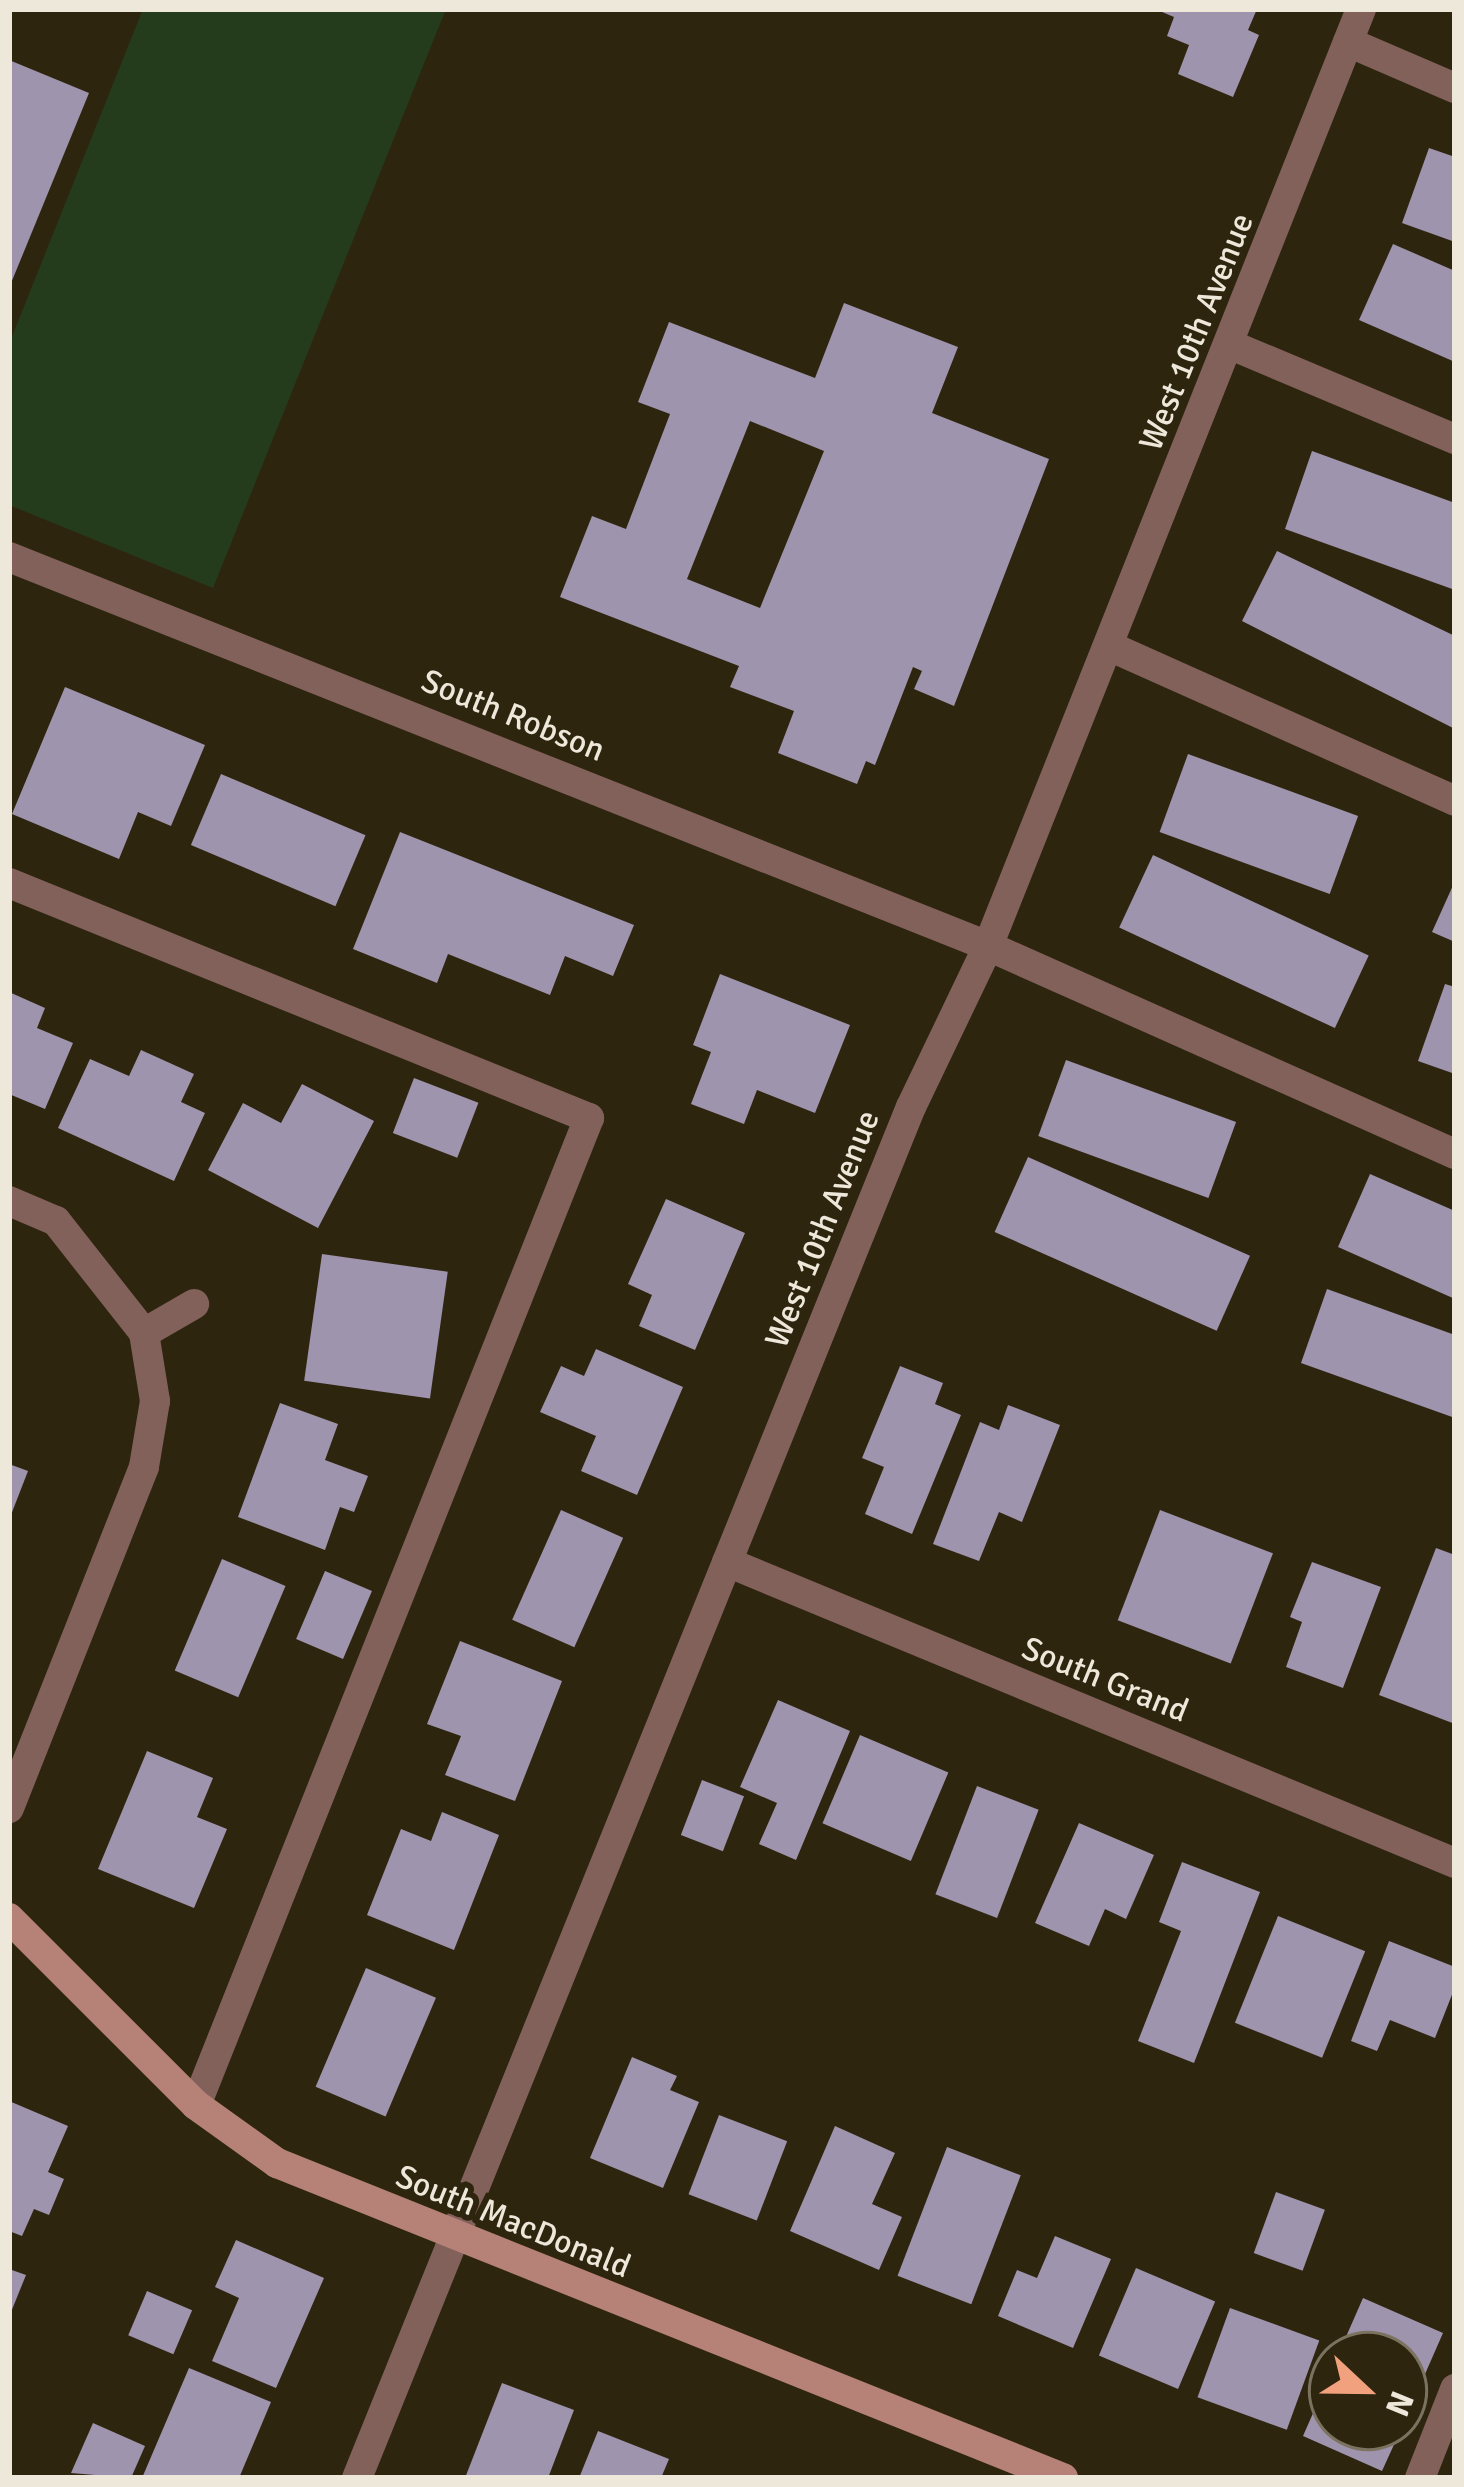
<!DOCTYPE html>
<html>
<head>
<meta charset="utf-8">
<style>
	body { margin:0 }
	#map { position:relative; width:1464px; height:2487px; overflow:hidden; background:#2e250f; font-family:Signika,sans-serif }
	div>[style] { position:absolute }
	.green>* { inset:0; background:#253c1c }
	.building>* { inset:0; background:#9f94ad; transform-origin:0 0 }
	.lane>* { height:30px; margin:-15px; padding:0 15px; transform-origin:15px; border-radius:15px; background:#82615b }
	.street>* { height:30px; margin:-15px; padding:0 15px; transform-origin:15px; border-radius:15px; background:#82615b }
	.secondary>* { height:30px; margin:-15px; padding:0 15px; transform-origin:15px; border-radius:15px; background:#b68278 }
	span { translate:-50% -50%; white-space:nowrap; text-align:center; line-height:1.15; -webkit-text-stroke:12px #2e250f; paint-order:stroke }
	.street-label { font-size:33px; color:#eee8da }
	.frame { position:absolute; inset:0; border:12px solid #eee8da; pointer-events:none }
	.north { position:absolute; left:1308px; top:2331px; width:120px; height:120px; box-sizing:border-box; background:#2e250f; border:3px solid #7b7360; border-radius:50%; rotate:112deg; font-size:33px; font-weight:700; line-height:48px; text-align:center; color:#eee8da }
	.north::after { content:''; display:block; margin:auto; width:42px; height:54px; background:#f2a17e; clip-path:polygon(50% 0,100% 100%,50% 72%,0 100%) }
</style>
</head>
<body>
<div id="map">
	<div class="green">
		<i style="clip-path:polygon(143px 9px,446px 9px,213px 588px,9px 505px,9px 344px)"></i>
	</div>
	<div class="building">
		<i style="clip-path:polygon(1155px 9px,1257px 9px,1248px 30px,1259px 35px,1233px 97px,1178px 74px,1189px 45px,1167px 36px,1174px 17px)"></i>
		<i style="clip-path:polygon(9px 60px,89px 93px,9px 288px)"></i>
		<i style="clip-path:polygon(1429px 148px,1455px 157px,1455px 242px,1402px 223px)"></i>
		<i style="clip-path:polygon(1393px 244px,1455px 271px,1455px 362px,1359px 320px)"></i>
		<i style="clip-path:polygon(evenodd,844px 303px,958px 347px,932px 413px,1049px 459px,954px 706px,914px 689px,922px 671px,913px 667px,875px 765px,866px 761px,857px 784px,778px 753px,794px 711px,730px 687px,739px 666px,560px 597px,592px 516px,626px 529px,670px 414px,638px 402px,669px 322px,815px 378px,844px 303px,750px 421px,824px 451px,760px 608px,687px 579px,750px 421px)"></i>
		<i style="clip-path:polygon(1312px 451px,1455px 503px,1455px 590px,1285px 529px)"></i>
		<i style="clip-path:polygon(1277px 551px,1455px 636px,1455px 729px,1242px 621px)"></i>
		<i style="clip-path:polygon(65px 687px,205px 745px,171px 826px,138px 812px,119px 859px,12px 814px)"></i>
		<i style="left:1188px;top:754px;width:181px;height:83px;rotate:20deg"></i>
		<i style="left:221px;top:774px;width:157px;height:77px;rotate:23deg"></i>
		<i style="clip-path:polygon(400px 832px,634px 925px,613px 976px,565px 956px,550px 995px,448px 954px,437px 983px,353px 949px)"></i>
		<i style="left:1153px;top:855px;width:238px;height:80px;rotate:25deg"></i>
		<i style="clip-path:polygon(1455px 881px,1455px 942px,1432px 932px)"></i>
		<i style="clip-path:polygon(720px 974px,850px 1025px,815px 1113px,757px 1090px,744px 1124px,691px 1104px,711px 1052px,693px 1045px)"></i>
		<i style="clip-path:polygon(1445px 984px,1455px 987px,1455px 1074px,1418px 1061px)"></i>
		<i style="clip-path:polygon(9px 992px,45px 1008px,37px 1028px,73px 1043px,45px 1109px,9px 1094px)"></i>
		<i style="clip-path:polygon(141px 1050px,194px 1074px,181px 1102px,205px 1113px,174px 1181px,58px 1128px,90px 1059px,129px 1076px)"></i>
		<i style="left:1066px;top:1060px;width:181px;height:81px;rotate:20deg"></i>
		<i style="left:414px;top:1078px;width:69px;height:59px;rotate:21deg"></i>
		<i style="clip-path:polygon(302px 1084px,374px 1121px,318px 1228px,208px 1170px,243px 1103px,281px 1123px)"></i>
		<i style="left:1028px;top:1157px;width:243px;height:82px;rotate:24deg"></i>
		<i style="clip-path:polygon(1370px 1174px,1455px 1211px,1455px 1299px,1338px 1247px)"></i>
		<i style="clip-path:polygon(666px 1199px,745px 1233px,695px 1350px,639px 1326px,652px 1295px,628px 1284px)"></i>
		<i style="left:322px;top:1254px;width:127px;height:128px;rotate:8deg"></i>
		<i style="clip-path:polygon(1327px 1289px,1455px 1335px,1455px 1418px,1301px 1363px)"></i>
		<i style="clip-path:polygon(596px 1349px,683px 1387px,637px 1495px,581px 1471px,596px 1436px,540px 1412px,561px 1366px,584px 1376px)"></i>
		<i style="clip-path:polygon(900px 1366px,943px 1383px,935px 1404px,961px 1415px,912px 1534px,865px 1514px,884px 1467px,862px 1458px)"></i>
		<i style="clip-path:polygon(280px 1403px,338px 1424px,325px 1460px,368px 1476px,354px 1512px,340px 1507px,325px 1550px,238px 1517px)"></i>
		<i style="clip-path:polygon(1008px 1405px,1060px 1425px,1022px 1522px,999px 1512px,979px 1561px,933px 1544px,980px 1422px,999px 1430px)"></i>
		<i style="clip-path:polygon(9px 1464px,28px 1471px,9px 1520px)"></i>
		<i style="left:561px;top:1510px;width:68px;height:120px;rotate:24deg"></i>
		<i style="left:1160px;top:1510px;width:121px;height:118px;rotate:21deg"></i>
		<i style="clip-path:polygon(1436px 1548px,1455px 1555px,1455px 1724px,1379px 1695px)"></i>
		<i style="left:222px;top:1559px;width:69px;height:121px;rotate:23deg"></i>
		<i style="clip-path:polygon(1312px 1562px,1381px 1587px,1343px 1688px,1286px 1667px,1302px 1622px,1290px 1617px)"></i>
		<i style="left:325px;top:1571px;width:51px;height:74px;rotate:23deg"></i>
		<i style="clip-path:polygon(460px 1641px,562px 1681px,515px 1801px,445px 1775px,461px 1736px,427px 1724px)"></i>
		<i style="clip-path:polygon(778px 1700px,850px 1731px,796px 1860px,759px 1844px,777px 1803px,740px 1787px)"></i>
		<i style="left:860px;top:1735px;width:96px;height:96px;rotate:23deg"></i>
		<i style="clip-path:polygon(147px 1751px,213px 1778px,197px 1817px,227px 1829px,194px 1908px,98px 1869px)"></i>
		<i style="left:702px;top:1780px;width:45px;height:59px;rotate:21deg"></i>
		<i style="left:977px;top:1786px;width:66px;height:116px;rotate:21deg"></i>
		<i style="clip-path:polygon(442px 1812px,499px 1835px,454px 1950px,367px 1915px,401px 1829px,431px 1841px)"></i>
		<i style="clip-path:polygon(1079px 1823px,1154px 1855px,1126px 1919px,1105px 1909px,1089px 1946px,1035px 1923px)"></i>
		<i style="clip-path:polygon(1182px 1862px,1260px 1892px,1194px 2063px,1138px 2041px,1181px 1931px,1159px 1922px)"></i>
		<i style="left:1278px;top:1916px;width:94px;height:115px;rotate:22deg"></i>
		<i style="clip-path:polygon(1389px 1941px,1455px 1967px,1455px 1987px,1435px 2038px,1390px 2020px,1377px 2051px,1351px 2041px)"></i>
		<i style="left:366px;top:1968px;width:76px;height:129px;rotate:23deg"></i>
		<i style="clip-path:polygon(632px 2057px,677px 2076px,670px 2090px,699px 2102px,663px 2188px,590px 2158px)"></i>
		<i style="clip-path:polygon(9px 2101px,68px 2126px,48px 2172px,64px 2179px,49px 2215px,34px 2209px,22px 2236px,9px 2231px)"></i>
		<i style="left:719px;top:2115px;width:73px;height:85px;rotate:21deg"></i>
		<i style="clip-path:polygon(835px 2126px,895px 2153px,872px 2204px,902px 2217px,879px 2270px,790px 2231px)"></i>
		<i style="left:947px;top:2147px;width:79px;height:138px;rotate:21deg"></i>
		<i style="left:1276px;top:2192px;width:52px;height:65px;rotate:20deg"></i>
		<i style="clip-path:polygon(1055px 2236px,1111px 2259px,1073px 2348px,998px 2316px,1017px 2270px,1037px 2278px)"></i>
		<i style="clip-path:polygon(236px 2240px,324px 2278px,276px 2388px,212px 2361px,239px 2298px,215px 2287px)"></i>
		<i style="left:1136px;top:2268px;width:86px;height:95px;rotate:23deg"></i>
		<i style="clip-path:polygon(9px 2269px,26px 2275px,9px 2317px)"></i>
		<i style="left:147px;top:2291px;width:49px;height:48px;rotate:23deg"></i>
		<i style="clip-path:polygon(1363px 2298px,1443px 2333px,1404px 2422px,1404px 2355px,1338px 2355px)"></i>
		<i style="left:1230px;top:2308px;width:95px;height:95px;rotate:20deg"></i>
		<i style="clip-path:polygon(189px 2368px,271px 2402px,239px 2478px,142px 2478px)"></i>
		<i style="clip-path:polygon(1332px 2370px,1332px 2427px,1402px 2427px,1382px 2471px,1303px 2436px)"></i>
		<i style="clip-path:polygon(502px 2383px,574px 2410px,548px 2478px,465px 2478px)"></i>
		<i style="clip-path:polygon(93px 2423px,145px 2446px,131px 2478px,71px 2473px)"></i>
		<i style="clip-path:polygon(598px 2431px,669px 2459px,661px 2478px,579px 2478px)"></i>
	</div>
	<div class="lane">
		<i style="left:1348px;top:42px;width:116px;rotate:23.3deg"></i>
		<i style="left:1231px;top:345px;width:243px;rotate:22.8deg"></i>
		<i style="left:1109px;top:646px;width:379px;rotate:24.1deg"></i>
		<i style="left:9px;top:883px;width:626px;rotate:22.06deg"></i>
		<i style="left:589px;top:1118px;width:1062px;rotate:111.71deg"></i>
		<i style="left:988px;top:946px;width:511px;rotate:24.01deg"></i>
		<i style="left:1420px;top:2478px;width:96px;rotate:-68.5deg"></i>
	</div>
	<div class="street">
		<i style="left:9px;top:557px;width:1053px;rotate:21.67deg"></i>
		<i style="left:9px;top:1201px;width:51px;rotate:23.1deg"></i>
		<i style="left:56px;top:1221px;width:142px;rotate:51.8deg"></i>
		<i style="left:144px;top:1333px;width:69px;rotate:80.8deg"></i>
		<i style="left:155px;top:1401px;width:67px;rotate:99.5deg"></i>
		<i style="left:144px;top:1467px;width:367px;rotate:111.6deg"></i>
		<i style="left:144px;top:1333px;width:58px;rotate:-30.1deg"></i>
		<i style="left:727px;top:1562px;width:788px;rotate:22.46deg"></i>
		<i style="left:357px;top:2478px;width:1479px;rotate:-68deg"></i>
		<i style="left:911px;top:1107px;width:178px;rotate:-64.4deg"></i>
		<i style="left:988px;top:946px;width:1009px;rotate:-68.29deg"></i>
	</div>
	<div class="secondary">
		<i style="left:9px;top:1918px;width:264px;rotate:45deg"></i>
		<i style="left:196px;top:2105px;width:100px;rotate:35.6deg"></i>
		<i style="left:277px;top:2163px;width:847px;rotate:21.84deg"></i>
	</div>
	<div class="street-label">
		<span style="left:1197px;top:332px;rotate:-68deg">West 10th Avenue</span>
		<span style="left:513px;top:716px;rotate:22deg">South Robson</span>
		<span style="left:823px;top:1229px;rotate:-68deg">West 10th Avenue</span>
		<span style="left:1105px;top:1680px;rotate:22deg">South Grand</span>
		<span style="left:513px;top:2222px;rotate:22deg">South MacDonald</span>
	</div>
	<div class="frame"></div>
	<div class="north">N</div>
</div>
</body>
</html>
